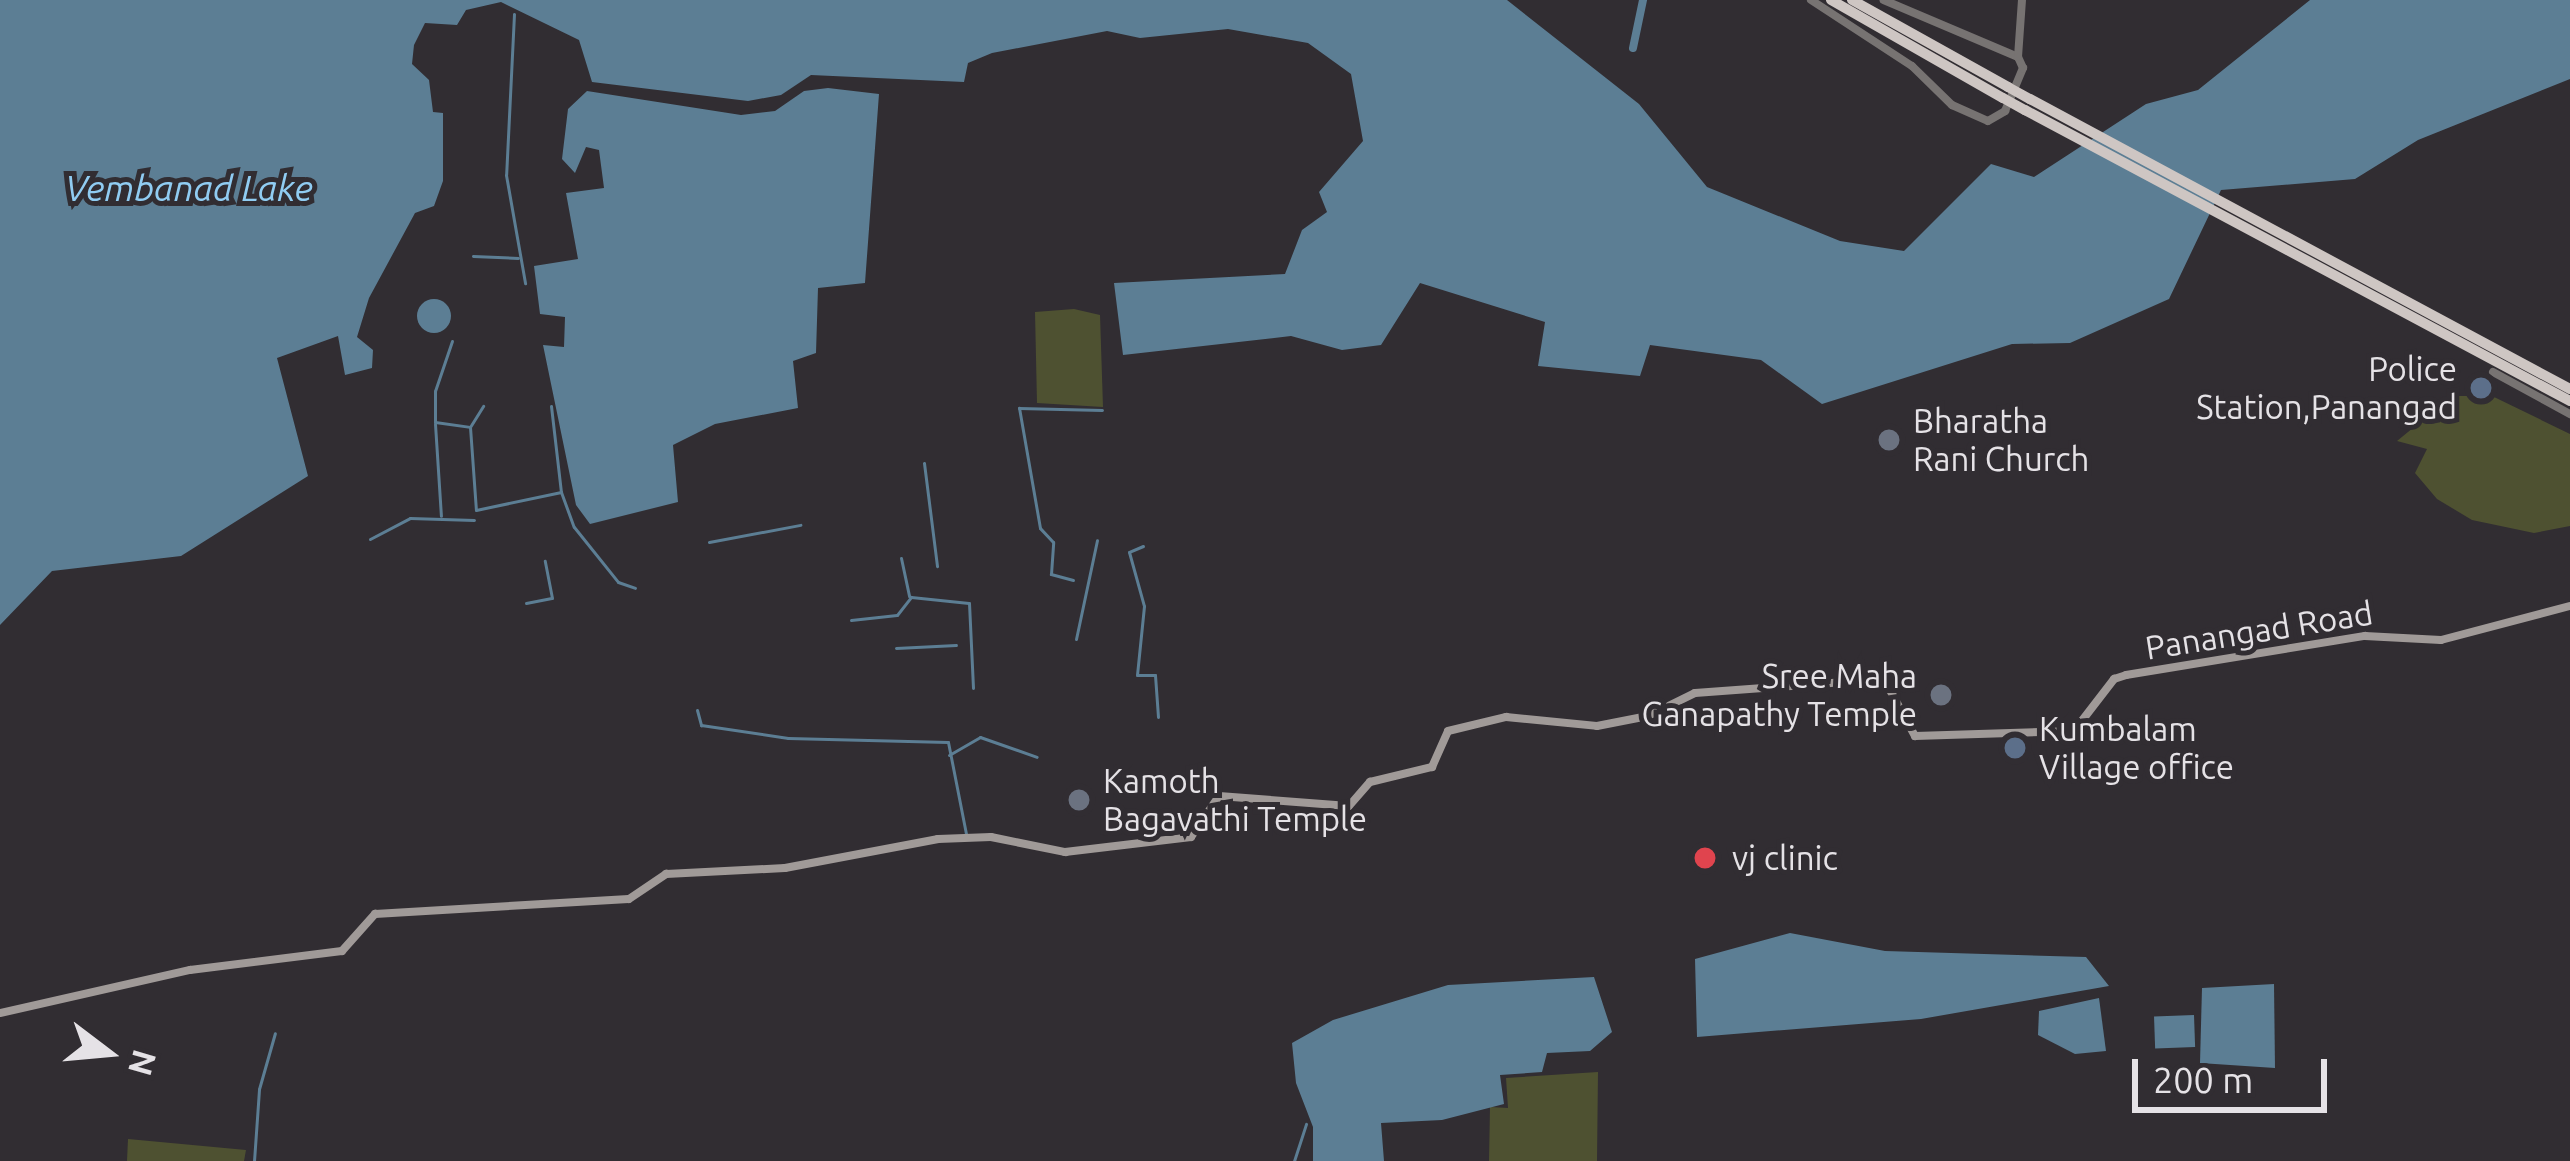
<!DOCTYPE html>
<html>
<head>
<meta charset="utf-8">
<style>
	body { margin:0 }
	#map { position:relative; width:2570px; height:1161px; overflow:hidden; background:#312d32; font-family:Ubuntu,sans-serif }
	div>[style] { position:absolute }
	.green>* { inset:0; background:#4e5131 }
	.water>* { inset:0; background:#5c7e94; transform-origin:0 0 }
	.round { border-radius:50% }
	.stream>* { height:3px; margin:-1.5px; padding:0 1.5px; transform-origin:1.5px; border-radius:1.5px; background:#5c7e94 }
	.canal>* { height:8px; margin:-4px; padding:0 4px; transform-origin:4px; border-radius:4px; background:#5c7e94 }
	.tertiary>* { height:8px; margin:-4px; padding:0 4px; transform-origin:4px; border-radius:4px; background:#777372 }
	.secondary>* { height:8px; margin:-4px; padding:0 4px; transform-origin:4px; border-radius:4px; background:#a09a98 }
	.trunk>* { height:10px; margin:-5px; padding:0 5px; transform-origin:5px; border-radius:5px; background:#cec6c3 }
	.trunk-bridge>* { height:10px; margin:-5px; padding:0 5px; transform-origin:5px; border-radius:5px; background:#cec6c3 }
	.dots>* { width:33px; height:33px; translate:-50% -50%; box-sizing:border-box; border:6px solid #312d32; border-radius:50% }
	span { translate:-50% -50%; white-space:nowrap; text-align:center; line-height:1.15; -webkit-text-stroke:10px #312d32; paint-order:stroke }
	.poi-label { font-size:33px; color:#e5e2e6 }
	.right { translate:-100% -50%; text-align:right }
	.left { translate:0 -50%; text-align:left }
	.street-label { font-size:33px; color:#e5e2e6 }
	.water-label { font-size:36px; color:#90ccf2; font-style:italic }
	.north { position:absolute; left:48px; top:993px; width:120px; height:120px; -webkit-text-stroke:9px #312d32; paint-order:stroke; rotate:106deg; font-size:33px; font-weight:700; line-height:48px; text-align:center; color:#e5e2e6 }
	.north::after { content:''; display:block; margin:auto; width:42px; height:54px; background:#e5e2e6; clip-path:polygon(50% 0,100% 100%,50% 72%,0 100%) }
	.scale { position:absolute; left:2132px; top:1059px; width:195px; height:54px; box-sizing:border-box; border:6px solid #e5e2e6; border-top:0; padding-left:15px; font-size:36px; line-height:42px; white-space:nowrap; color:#e5e2e6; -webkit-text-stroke:9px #312d32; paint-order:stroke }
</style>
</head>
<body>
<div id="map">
	<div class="green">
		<i style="clip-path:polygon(1074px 309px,1100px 315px,1103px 407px,1037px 403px,1035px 312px)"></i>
		<i style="clip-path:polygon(2452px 396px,2492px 396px,2570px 434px,2570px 526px,2534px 533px,2472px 520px,2437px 499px,2415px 473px,2427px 449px,2397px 441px)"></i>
		<i style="clip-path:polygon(1598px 1072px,1597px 1161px,1489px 1161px,1490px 1107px,1508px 1108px,1506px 1078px)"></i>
		<i style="clip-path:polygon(128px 1139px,246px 1150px,244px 1161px,127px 1161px)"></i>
	</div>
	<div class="water">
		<i style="clip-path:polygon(0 0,1507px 0,1639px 104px,1707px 187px,1840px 241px,1904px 251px,1991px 164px,2034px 177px,2146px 104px,2198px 90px,2310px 0,2570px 0,2570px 79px,2418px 140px,2355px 179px,2221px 190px,2169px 299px,2070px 343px,2012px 344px,1822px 404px,1761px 360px,1650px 345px,1640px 376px,1538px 366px,1545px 322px,1420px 283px,1381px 345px,1342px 350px,1291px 336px,1123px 355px,1114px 283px,1285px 274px,1302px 230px,1327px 212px,1319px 192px,1363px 141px,1351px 74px,1308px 43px,1228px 29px,1140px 38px,1107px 31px,992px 53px,968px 63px,964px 82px,811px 75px,781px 95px,748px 101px,592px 82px,579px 40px,501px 2px,466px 10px,457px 25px,425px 23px,414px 45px,412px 64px,429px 80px,433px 112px,443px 113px,443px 181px,434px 206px,415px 213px,369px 298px,357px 337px,373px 350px,372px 368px,345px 375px,338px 336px,277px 358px,308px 476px,181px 556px,52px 571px,0 625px)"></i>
		<i style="clip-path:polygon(828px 88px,879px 94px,865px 283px,818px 288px,816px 353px,793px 361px,798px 408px,715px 424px,673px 445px,678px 502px,590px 524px,576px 505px,543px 345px,564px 347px,565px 317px,540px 314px,534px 266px,578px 259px,566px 193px,604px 188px,599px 150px,586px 147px,575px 173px,562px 159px,568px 109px,587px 91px,741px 115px,775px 111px,804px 91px)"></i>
		<i class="round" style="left:417px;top:299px;width:34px;height:34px"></i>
		<i style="clip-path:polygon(1790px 933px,1885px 951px,2086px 957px,2109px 986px,1921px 1019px,1697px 1037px,1695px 959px)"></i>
		<i style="clip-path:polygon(1594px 977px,1612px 1032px,1590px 1051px,1547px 1053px,1542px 1072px,1500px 1075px,1504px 1104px,1442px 1120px,1381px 1123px,1384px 1161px,1313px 1161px,1313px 1127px,1296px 1083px,1292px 1043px,1333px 1020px,1448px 985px)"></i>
		<i style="clip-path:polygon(2274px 984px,2275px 1068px,2200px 1063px,2202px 988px)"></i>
		<i style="clip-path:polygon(2099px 998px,2106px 1051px,2075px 1054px,2038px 1035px,2039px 1011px)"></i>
		<i style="left:2194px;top:1015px;width:32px;height:40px;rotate:88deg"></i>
	</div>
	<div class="stream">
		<i style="left:514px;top:14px;width:161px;rotate:92.8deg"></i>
		<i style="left:506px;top:175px;width:110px;rotate:80deg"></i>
		<i style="left:473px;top:256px;width:45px;rotate:2.5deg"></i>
		<i style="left:452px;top:341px;width:53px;rotate:108.8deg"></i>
		<i style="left:435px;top:391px;width:31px;rotate:90deg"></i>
		<i style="left:435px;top:422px;width:35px;rotate:8deg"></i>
		<i style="left:470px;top:427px;width:25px;rotate:-58deg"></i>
		<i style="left:551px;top:406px;width:87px;rotate:83.4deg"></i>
		<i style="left:561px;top:492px;width:37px;rotate:70deg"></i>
		<i style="left:574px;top:527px;width:70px;rotate:51.3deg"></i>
		<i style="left:618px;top:582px;width:18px;rotate:19deg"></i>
		<i style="left:435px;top:424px;width:92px;rotate:86.3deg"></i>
		<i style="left:470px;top:427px;width:83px;rotate:85.9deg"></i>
		<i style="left:476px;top:510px;width:87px;rotate:-12deg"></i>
		<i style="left:924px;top:463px;width:104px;rotate:82.8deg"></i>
		<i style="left:370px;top:539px;width:45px;rotate:-27.7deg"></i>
		<i style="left:410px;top:518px;width:64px;rotate:1.8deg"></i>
		<i style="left:709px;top:542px;width:93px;rotate:-10.6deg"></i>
		<i style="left:1143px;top:546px;width:15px;rotate:157deg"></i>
		<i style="left:1129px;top:552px;width:56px;rotate:74.5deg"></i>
		<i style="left:1144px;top:606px;width:69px;rotate:95.8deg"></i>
		<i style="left:1137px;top:675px;width:18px"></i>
		<i style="left:1155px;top:675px;width:42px;rotate:85.9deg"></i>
		<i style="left:901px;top:558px;width:39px;rotate:78deg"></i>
		<i style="left:1073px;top:580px;width:23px;rotate:-165deg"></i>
		<i style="left:1051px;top:574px;width:32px;rotate:-86deg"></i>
		<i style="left:1053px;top:542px;width:19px;rotate:-133deg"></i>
		<i style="left:1040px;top:528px;width:122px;rotate:-99.9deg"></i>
		<i style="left:1019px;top:408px;width:83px;rotate:1.4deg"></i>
		<i style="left:526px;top:603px;width:26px;rotate:-11deg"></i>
		<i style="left:552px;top:598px;width:38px;rotate:-101deg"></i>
		<i style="left:851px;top:620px;width:46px;rotate:-6.2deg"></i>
		<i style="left:897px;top:615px;width:23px;rotate:-52deg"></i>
		<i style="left:911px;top:597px;width:58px;rotate:5.9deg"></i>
		<i style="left:969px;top:603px;width:85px;rotate:87.3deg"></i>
		<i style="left:1076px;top:639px;width:101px;rotate:-78deg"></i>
		<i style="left:896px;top:648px;width:60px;rotate:-2.9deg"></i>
		<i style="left:697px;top:710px;width:16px;rotate:75deg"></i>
		<i style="left:701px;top:725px;width:88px;rotate:8.5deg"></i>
		<i style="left:788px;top:738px;width:160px;rotate:1.4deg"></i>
		<i style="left:948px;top:742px;width:94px;rotate:78.9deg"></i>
		<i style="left:949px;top:755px;width:36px;rotate:-30deg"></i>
		<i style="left:980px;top:737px;width:60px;rotate:19.3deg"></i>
		<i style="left:254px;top:1161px;width:72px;rotate:-86deg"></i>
		<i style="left:259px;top:1089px;width:58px;rotate:-74.1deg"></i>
		<i style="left:1294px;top:1161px;width:39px;rotate:-72deg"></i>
	</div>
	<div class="canal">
		<i style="left:1633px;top:48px;width:49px;rotate:-78.2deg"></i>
	</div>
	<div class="tertiary">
		<i style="left:1811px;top:0;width:121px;rotate:33.2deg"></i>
		<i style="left:1912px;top:66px;width:56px;rotate:44.3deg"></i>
		<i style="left:1952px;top:105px;width:39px;rotate:24deg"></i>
		<i style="left:1988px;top:121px;width:20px;rotate:-30deg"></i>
		<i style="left:2005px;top:111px;width:47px;rotate:-67.3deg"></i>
		<i style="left:2023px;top:68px;width:12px;rotate:-114deg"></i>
		<i style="left:2018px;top:57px;width:146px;rotate:-157deg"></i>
		<i style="left:2018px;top:57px;width:57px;rotate:-86deg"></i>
		<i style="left:2493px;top:372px;width:88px;rotate:28.6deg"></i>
	</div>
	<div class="secondary">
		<i style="left:0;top:1013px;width:195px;rotate:-12.8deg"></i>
		<i style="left:190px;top:970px;width:153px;rotate:-7.1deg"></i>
		<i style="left:342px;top:951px;width:50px;rotate:-48.3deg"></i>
		<i style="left:375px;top:914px;width:254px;rotate:-3.4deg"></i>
		<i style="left:629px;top:899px;width:45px;rotate:-34deg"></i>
		<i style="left:666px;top:874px;width:119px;rotate:-2.9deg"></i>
		<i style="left:785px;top:868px;width:156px;rotate:-10.7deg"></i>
		<i style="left:938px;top:839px;width:53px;rotate:-2.2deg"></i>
		<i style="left:991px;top:837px;width:76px;rotate:11.5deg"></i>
		<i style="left:1065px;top:852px;width:127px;rotate:-6.8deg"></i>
		<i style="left:1191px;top:837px;width:50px;rotate:-55.7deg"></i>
		<i style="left:1219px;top:796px;width:130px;rotate:4.4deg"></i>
		<i style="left:1349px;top:806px;width:32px;rotate:-49deg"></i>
		<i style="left:1370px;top:782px;width:64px;rotate:-13.6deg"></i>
		<i style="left:1432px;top:767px;width:39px;rotate:-66deg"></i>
		<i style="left:1448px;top:731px;width:60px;rotate:-13.6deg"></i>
		<i style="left:1506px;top:717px;width:91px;rotate:5.6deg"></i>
		<i style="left:1597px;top:726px;width:52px;rotate:-11.1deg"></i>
		<i style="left:1648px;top:716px;width:52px;rotate:-26.1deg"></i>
		<i style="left:1695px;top:693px;width:190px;rotate:-4.2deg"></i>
		<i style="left:1884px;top:679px;width:65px;rotate:61.5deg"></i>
		<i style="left:1915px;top:736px;width:159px;rotate:-1.8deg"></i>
		<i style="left:2074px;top:731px;width:66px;rotate:-52.4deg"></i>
		<i style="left:2114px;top:679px;width:13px;rotate:-18deg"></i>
		<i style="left:2126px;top:675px;width:242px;rotate:-9.3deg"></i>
		<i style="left:2365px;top:636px;width:76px;rotate:3deg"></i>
		<i style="left:2441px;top:640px;width:133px;rotate:-14.8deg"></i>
	</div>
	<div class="trunk">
		<i style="left:1831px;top:0;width:198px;rotate:29.7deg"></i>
		<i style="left:1852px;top:0;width:179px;rotate:29.1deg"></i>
		<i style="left:2030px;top:99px;width:613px;rotate:28.24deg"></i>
		<i style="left:2025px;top:110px;width:618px;rotate:28.1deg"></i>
	</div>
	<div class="trunk-bridge">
		<i style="left:2008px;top:87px;width:25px;rotate:29deg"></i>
		<i style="left:2003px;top:98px;width:25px;rotate:29deg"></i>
	</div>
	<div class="dots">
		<i style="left:2481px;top:388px;background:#5c6f8a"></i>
		<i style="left:1889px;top:440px;background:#6b7280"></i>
		<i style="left:1941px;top:695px;background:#6b7280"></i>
		<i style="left:2015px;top:748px;background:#5c6f8a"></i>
		<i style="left:1079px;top:800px;background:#6b7280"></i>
		<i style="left:1705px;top:858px;background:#e0444e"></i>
	</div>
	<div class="poi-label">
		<span class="right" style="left:2457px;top:388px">Police<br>Station,Panangad</span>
		<span class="left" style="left:1913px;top:440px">Bharatha<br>Rani Church</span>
		<span class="right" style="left:1917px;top:695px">Sree Maha<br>Ganapathy Temple</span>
		<span class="left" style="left:2039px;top:748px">Kumbalam<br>Village office</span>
		<span class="left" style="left:1103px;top:800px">Kamoth<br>Bagavathi Temple</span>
		<span class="left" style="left:1732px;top:858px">vj clinic</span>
	</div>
	<div class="street-label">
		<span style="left:2259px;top:630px;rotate:-9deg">Panangad Road</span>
	</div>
	<div class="water-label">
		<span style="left:189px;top:188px">Vembanad Lake</span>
	</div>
	<div class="north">N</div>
	<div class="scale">200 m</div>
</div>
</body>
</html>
